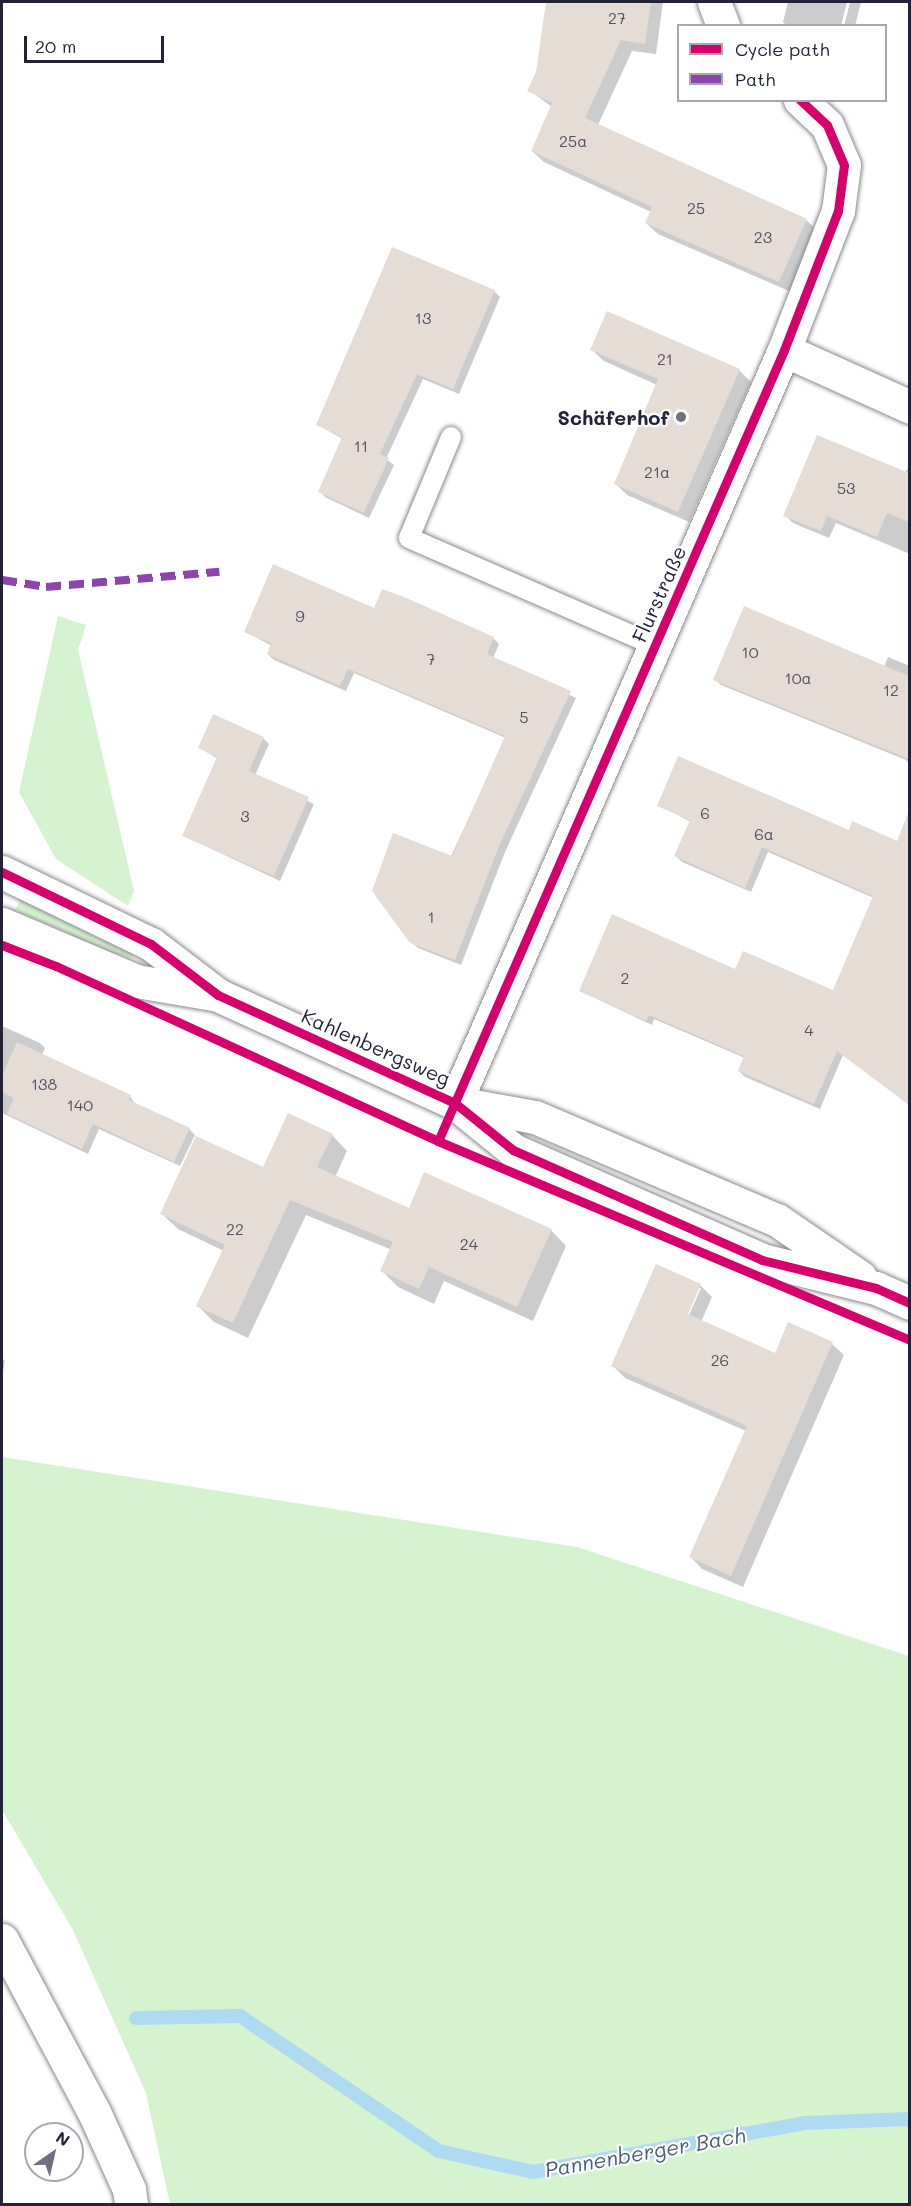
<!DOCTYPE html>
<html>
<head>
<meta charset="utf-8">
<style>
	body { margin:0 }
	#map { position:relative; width:911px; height:2206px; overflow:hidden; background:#fff; font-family:Mali,sans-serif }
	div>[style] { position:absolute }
	.green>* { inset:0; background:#d6f3d0 }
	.shadow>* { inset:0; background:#0003 }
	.stream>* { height:14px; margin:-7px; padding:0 7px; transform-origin:7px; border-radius:7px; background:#aedbf2 }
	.building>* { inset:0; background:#e5dcd5 }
	.roads { filter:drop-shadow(0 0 2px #8a8a8f) drop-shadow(0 0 2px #8a8a8f) }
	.service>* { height:20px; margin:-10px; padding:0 10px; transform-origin:10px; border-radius:10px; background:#fff }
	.minor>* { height:33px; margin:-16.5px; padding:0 16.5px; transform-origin:16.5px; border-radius:16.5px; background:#fff }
	.tertiary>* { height:33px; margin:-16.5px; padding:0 16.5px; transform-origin:16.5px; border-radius:16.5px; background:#fff }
	.quiet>* { height:8px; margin-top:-4px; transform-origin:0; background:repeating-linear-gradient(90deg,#8e44ad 0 15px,transparent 0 23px) }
	.cycleway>* { height:9px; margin:-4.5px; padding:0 4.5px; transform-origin:4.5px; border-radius:4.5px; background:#d6006c }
	.dots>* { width:16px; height:16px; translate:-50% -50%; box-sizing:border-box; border:3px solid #fff; border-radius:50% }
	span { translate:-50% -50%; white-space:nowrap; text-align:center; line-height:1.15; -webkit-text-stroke:4.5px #fff; paint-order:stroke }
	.number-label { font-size:16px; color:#535062 }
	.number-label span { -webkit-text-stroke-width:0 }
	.poi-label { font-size:20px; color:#22223b; font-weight:700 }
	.right { translate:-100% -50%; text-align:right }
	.street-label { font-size:20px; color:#22223b }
	.water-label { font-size:21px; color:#475d79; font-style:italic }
	.frame { position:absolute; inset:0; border:3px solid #22223b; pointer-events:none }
	.legend { position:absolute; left:677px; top:24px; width:210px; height:78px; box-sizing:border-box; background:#fff; border:2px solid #a7a7b1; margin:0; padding:8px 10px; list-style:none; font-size:18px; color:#22223b }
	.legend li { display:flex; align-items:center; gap:12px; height:30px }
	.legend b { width:30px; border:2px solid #a7a7b1 }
	.north { position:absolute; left:24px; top:2122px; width:60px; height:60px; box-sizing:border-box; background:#fff; border:2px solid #a7a7b1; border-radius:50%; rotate:34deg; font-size:16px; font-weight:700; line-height:24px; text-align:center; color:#22223b }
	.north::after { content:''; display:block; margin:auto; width:21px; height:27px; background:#6f6f80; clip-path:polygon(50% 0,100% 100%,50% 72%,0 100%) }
	.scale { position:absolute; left:24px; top:36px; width:140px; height:27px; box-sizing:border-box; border:3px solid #22223b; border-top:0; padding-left:8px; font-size:18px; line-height:21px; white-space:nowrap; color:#22223b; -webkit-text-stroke:4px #fff; paint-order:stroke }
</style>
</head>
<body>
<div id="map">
	<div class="green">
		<i style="clip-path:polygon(58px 616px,86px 625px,78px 650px,134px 891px,128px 906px,56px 859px,19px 792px)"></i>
		<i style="clip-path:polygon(21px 898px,134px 953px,132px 958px,106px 951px,15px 910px)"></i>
		<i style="clip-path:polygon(2px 1457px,577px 1547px,909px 1656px,909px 2204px,170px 2204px,146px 2093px,72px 1928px,2px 1810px)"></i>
	</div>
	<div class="shadow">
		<i style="clip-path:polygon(549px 2px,663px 2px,656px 54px,632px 51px,598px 125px,806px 220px,818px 231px,791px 292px,658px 234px,646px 223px,651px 212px,544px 162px,532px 151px,552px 107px,529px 90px,537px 72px)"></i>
		<i style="clip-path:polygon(788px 2px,847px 2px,841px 26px,786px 26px,783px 22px)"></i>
		<i style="clip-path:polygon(850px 2px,861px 2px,855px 26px,844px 26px)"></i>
		<i style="clip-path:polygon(494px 291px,500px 297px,459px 394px,423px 379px,386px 459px,394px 465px,369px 518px,325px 497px,320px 491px,343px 439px,318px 425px)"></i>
		<i style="clip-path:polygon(592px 350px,739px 370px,751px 382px,689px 522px,627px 495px,615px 483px,657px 385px,604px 361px)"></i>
		<i style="clip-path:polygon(910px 463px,910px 554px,836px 523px,829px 538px,793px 523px,785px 515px,905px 473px)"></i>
		<i style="clip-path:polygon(375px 610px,493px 638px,499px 644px,493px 658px,576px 698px,505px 852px,461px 965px,418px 948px,411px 942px,506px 738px,354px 673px,346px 691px,274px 660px,268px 654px,272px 646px,246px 632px)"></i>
		<i style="clip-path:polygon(888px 657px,910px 666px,910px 766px,906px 760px,721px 685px,715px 679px,884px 667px)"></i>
		<i style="clip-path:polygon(263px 738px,269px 744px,255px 775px,314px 804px,280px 881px,184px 836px,218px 759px,200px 748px)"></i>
		<i style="clip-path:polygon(659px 805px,849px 832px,853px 823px,910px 848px,910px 1094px,905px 1101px,843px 1055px,820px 1109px,745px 1077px,739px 1071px,745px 1058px,654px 1019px,652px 1025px,580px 991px,736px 971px,834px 992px,874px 898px,768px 852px,751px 892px,682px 862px,676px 856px,691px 822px)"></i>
		<i style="clip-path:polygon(2px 1026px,40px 1043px,45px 1048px,42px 1055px,130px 1096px,135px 1104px,189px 1129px,195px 1135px,180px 1166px,99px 1129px,88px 1154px,2px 1113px)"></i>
		<i style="clip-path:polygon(332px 1135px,347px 1151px,335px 1177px,409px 1210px,551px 1230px,566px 1246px,533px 1321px,444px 1281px,434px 1304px,398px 1287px,382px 1271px,392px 1250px,306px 1215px,248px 1338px,214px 1322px,198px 1306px,224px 1251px,178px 1229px,162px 1214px)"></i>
		<i style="clip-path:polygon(evenodd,700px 1285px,712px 1297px,701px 1322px,776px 1355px,789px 1324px,832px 1344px,844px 1355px,743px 1587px,702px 1569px,691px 1557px,746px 1431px,625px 1378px,613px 1366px,700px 1285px,697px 1288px,701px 1288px,686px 1322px,683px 1321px,697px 1288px)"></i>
		<i style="clip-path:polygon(2px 1358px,5px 1361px,2px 1377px)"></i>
	</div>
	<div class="stream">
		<i style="left:136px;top:2018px;width:104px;rotate:-1.1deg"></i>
		<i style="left:240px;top:2016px;width:240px;rotate:34.2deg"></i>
		<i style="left:439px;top:2151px;width:96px;rotate:12.6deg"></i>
		<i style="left:533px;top:2172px;width:276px;rotate:-10.2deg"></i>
		<i style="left:805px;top:2123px;width:105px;rotate:-2.2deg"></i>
	</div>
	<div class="building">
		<i style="clip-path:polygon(546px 2px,651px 2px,645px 44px,621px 40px,585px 118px,807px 219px,779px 282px,645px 223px,652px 207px,531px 151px,552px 103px,527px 91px,536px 72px)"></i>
		<i style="clip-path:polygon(392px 247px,495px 290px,453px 389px,417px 374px,380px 454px,389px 458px,364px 513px,318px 492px,342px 437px,316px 425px)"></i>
		<i style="clip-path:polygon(607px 311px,740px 369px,678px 512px,614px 484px,658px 379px,590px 350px)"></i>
		<i style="clip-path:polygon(817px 435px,909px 473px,909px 522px,887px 513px,877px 537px,827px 516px,821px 531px,783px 516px)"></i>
		<i style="clip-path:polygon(273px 564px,374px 608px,382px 589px,404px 597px,494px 637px,487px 654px,571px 691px,499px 846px,455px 960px,410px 943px,372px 891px,393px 833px,452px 856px,505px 736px,348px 669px,340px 686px,267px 654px,271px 643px,244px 632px)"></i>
		<i style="clip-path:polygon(744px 606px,909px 676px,909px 759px,713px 680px)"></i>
		<i style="clip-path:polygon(213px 714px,264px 737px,249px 771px,309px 797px,274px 876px,182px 836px,217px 757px,198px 748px)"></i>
		<i style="clip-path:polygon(678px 756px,849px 830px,852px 821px,897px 841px,909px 811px,909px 1105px,837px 1051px,814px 1104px,738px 1071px,744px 1056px,649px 1015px,646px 1021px,579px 991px,612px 914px,735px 969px,743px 951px,833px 990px,873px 896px,762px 847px,745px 888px,674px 856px,690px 820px,657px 806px)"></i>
		<i style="clip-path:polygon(17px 1042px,131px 1095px,129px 1100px,190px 1128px,174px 1162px,93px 1124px,82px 1149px,7px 1114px,14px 1098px,2px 1092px,2px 1076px)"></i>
		<i style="clip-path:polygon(288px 1113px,333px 1134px,317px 1167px,409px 1208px,424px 1172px,552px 1229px,517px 1307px,429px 1267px,419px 1289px,380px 1271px,393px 1242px,290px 1200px,233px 1323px,196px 1306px,225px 1245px,160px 1214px,196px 1136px,263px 1167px)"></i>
		<i style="clip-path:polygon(656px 1264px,701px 1284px,688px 1314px,775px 1353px,788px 1322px,833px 1342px,731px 1576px,689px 1557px,747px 1426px,611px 1366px)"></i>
	</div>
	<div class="roads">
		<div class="service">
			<i style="left:451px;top:437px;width:109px;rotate:112.6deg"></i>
			<i style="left:409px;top:538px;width:270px;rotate:23.6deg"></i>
		</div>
		<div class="minor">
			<i style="left:714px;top:2px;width:26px;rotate:69deg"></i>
			<i style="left:784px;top:350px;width:138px;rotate:24.3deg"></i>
			<i style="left:455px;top:1103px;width:822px;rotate:-66.4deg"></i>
			<i style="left:784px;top:350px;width:149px;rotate:-68.8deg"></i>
			<i style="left:838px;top:211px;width:46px;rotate:-82.6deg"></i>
			<i style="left:844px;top:165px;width:43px;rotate:-113deg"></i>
			<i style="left:827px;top:125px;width:37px;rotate:-137deg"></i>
			<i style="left:2px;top:1940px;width:195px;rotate:61.9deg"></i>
			<i style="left:94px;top:2112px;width:85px;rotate:65.6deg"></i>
			<i style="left:129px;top:2189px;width:15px;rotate:82deg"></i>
		</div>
		<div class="tertiary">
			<i style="left:2px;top:872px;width:165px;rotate:25.8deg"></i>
			<i style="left:151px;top:944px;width:84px;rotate:37.3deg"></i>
			<i style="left:218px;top:995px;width:260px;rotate:24.5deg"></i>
			<i style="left:455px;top:1103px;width:75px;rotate:39deg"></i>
			<i style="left:513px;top:1150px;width:272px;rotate:23.8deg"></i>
			<i style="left:762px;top:1260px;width:117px;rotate:13.8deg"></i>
			<i style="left:876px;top:1288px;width:37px;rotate:24deg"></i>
			<i style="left:2px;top:924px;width:146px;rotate:23deg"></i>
			<i style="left:136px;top:981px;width:78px;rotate:9.6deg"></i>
			<i style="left:457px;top:1103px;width:79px;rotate:10.2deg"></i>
			<i style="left:535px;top:1117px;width:263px;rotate:23.1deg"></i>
			<i style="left:777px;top:1220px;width:101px;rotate:34.5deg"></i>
		</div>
	</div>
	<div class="quiet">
		<i style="left:2px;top:580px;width:45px;rotate:9deg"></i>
		<i style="left:46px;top:587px;width:174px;rotate:-5deg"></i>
	</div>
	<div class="cycleway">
		<i style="left:2px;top:872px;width:165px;rotate:25.8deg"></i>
		<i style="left:151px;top:944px;width:84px;rotate:37.3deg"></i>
		<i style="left:218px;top:995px;width:260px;rotate:24.5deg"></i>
		<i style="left:455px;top:1103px;width:75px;rotate:39deg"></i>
		<i style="left:513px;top:1150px;width:272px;rotate:23.8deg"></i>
		<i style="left:762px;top:1260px;width:117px;rotate:13.8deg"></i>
		<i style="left:876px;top:1288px;width:37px;rotate:24deg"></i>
		<i style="left:2px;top:945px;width:58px;rotate:21.3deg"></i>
		<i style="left:56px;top:966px;width:420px;rotate:24.6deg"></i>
		<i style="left:438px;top:1141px;width:512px;rotate:22.86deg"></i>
		<i style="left:438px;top:1141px;width:863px;rotate:-66.37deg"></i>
		<i style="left:784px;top:350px;width:149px;rotate:-68.8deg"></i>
		<i style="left:838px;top:211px;width:46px;rotate:-82.6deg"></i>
		<i style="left:844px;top:165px;width:43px;rotate:-113deg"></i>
		<i style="left:827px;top:125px;width:37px;rotate:-137deg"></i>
	</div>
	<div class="dots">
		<i style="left:681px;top:417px;background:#6f6f80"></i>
	</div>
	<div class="number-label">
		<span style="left:617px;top:18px">27</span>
		<span style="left:573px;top:141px">25a</span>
		<span style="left:696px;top:208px">25</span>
		<span style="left:763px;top:237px">23</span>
		<span style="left:423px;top:318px">13</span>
		<span style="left:665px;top:359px">21</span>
		<span style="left:361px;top:446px">11</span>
		<span style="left:657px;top:472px">21a</span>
		<span style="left:846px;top:488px">53</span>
		<span style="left:300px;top:616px">9</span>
		<span style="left:750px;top:652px">10</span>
		<span style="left:431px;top:659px">7</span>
		<span style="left:798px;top:678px">10a</span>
		<span style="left:891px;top:690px">12</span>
		<span style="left:524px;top:717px">5</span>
		<span style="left:705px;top:813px">6</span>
		<span style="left:245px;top:816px">3</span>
		<span style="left:764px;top:834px">6a</span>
		<span style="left:431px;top:917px">1</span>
		<span style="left:625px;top:978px">2</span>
		<span style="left:809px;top:1030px">4</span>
		<span style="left:44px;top:1084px">138</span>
		<span style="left:80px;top:1105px">140</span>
		<span style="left:235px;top:1229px">22</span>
		<span style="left:469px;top:1244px">24</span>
		<span style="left:720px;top:1360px">26</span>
	</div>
	<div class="poi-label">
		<span class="right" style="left:669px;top:417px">Schäferhof</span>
	</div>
	<div class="street-label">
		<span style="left:659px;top:594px;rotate:-66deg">Flurstraße</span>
		<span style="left:376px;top:1047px;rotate:24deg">Kahlenbergsweg</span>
	</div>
	<div class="water-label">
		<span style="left:645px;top:2152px;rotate:-10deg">Pannenberger Bach</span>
	</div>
	<div class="frame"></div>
	<ul class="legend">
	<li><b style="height:8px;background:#d6006c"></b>Cycle path</li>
	<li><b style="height:8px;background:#8e44ad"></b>Path</li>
	</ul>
	<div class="north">N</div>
	<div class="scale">20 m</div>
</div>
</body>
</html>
